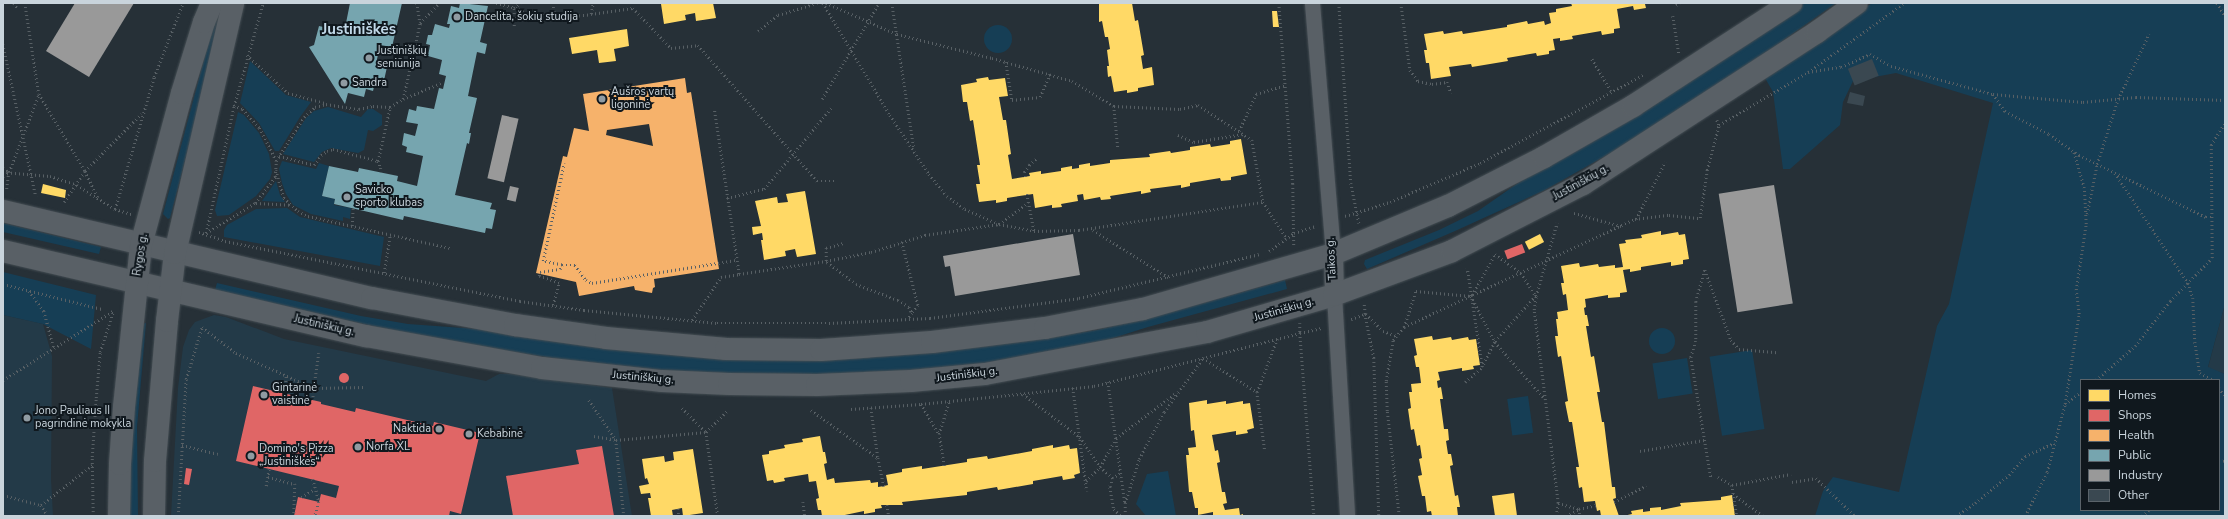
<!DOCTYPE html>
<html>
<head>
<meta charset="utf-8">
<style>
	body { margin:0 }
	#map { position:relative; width:2228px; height:519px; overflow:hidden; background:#263037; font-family:"Nunito Sans",sans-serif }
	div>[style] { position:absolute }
	.built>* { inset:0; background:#233a48 }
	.green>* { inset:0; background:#163e55; transform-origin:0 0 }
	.round { border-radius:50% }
	.homes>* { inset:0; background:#ffd966; transform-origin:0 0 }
	.shops>* { inset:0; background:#e06666; transform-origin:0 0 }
	.health>* { inset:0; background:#f6b26b }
	.public>* { inset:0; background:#76a5af }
	.industry>* { inset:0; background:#999; transform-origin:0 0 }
	.building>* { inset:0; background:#3a4851; transform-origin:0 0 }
	.path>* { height:2.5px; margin-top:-1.25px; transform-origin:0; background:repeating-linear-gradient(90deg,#586065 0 1px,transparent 0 4px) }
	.roads { filter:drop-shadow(0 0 1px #444d53) drop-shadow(0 0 1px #444d53) }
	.minor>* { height:15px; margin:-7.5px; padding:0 7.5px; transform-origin:7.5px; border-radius:7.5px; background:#596066 }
	.tertiary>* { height:19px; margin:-9.5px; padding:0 9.5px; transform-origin:9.5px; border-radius:9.5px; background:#596066 }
	.secondary>* { height:22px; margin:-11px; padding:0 11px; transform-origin:11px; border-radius:11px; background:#596066 }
	.dots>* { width:11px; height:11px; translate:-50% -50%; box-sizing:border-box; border:2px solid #10181e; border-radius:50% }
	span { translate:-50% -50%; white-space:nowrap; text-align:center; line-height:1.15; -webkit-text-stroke:4px #10181e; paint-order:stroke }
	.poi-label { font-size:11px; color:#c9d4dc }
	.left { translate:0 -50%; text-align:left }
	.right { translate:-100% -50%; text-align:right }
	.street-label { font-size:11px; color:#c9d4dc }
	.district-label { font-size:15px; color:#c2d9e9; font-weight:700 }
	.frame { position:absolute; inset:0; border:4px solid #c9d4dc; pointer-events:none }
	.legend { position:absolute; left:2080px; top:379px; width:140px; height:132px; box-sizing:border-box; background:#10181e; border:1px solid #5a636a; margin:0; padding:5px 7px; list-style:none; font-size:12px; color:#c9d4dc }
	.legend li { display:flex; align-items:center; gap:8px; height:20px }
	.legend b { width:20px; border:1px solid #5a636a }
</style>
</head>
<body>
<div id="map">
	<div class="built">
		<i style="clip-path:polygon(2225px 304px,2225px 374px,2208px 368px)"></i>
		<i style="clip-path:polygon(3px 315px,43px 324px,52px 356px,51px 479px,53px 516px,3px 516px)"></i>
		<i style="clip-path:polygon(214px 315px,226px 317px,284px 339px,486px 381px,499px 374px,510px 374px,612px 388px,632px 516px,171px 516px,178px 388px,183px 347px,189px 330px,195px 322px)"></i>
	</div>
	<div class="green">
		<i style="clip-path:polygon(219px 3px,226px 3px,170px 218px,168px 219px,163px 214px)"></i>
		<i style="clip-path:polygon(1802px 3px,1836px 3px,1710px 92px,1614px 151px,1545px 190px,1455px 231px,1367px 269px,1364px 264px,1365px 260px,1439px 230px,1478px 211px,1521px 181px,1645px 110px)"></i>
		<i style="clip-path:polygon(evenodd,1872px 3px,2225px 3px,2225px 304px,2208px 367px,2225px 374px,2225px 516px,1815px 516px,1823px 491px,1833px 477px,1899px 492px,1937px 326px,1949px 304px,1993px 103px,1896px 73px,1853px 81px,1843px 102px,1840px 125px,1790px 169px,1783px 169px,1773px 92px,1765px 78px,1872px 3px,2081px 380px,2219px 380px,2219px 510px,2081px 510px,2081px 380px)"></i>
		<i class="round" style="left:984px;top:25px;width:28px;height:28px"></i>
		<i style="clip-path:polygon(250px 61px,286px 95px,311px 102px,300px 117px,279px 151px,275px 151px,259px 123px,240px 103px)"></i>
		<i style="clip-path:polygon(328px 107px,361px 117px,368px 109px,373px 109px,382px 115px,382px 125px,373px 131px,368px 130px,364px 150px,358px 153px,331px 148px,322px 152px,314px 162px,283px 154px,306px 118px,314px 111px)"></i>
		<i style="clip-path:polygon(238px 112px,244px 115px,259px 133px,269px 154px,272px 172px,270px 179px,256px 196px,229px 215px,217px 216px,215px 210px)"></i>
		<i style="clip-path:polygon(282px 161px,316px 169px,319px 163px,329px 166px,322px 196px,335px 199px,334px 205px,351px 208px,350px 219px,343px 217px,343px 221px,311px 214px,293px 205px,286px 194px,282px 183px,279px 169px)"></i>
		<i style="clip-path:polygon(276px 181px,280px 195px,285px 202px,262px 201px)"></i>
		<i style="clip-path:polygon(287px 208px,300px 217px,384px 237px,380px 266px,224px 237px,224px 230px,227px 225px,256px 209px)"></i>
		<i style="clip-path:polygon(3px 223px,101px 247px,99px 254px,3px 232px)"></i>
		<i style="clip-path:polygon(3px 272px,96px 295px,91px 349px,43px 324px,3px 315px)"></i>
		<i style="clip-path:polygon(1285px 280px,1287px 289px,1148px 327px,1059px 355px,922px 372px,827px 376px,688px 374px,572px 361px,425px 338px,215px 290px,217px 283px,361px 316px,408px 324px,477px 329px,591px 345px,1010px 343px,1097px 330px,1167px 313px)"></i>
		<i style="clip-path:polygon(146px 323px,137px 427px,138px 516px,129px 516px,131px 437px,142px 324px)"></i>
		<i class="round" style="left:1649px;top:328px;width:26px;height:26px"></i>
		<i style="left:1752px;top:350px;width:80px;height:43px;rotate:81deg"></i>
		<i style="left:1687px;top:358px;width:36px;height:35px;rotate:81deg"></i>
		<i style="left:1528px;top:396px;width:37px;height:21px;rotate:82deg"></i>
		<i style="clip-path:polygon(1168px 471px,1176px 516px,1146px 516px,1136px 504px,1147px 474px)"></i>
	</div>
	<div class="homes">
		<i style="clip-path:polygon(663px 3px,713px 3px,716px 18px,696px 21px,695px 13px,685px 15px,686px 20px,664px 24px,661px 4px)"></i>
		<i style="clip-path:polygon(1099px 3px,1132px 3px,1135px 21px,1138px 20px,1144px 55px,1141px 56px,1143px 69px,1152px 67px,1154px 85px,1138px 88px,1138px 91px,1127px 93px,1127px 90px,1114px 92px,1111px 76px,1108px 77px,1107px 66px,1109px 66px,1107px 50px,1110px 49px,1108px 37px,1105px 37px,1102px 21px,1099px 22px)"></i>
		<i style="clip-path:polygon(1571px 3px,1649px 4px,1645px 4px,1646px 8px,1634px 10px,1633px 6px,1617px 9px,1620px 28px,1614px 29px,1614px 33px,1602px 35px,1601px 31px,1572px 36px,1573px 39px,1560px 41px,1560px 38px,1553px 39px,1555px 50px,1549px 51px,1549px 54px,1537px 56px,1536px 53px,1507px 58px,1508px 61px,1472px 67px,1471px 64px,1449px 67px,1451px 76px,1431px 79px,1429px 63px,1426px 63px,1424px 50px,1427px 50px,1424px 34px,1443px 31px,1444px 34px,1462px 31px,1463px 34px,1507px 27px,1507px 25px,1527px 21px,1528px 24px,1544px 21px,1545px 25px,1551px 23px,1549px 13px,1556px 12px,1556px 9px,1572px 6px)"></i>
		<i style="clip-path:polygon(1272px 11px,1277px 11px,1279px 27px,1273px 27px)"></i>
		<i style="clip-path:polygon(627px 29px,629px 46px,614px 49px,616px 61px,599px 63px,597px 50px,572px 54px,569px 38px)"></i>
		<i style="clip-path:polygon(988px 77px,989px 80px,1005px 78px,1008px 96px,999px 97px,1003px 120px,1006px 120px,1011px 154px,1008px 155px,1012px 179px,1030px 176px,1029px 173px,1041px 171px,1041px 174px,1061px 171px,1061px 168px,1072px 166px,1072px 169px,1079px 168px,1079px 165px,1090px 163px,1090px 166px,1110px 163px,1110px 160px,1150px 157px,1149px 154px,1170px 151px,1171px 153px,1190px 150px,1190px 147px,1210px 144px,1211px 147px,1230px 144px,1230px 141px,1241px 139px,1247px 174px,1231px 177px,1231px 180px,1221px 181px,1220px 178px,1190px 183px,1190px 186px,1181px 188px,1181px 185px,1150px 189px,1151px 192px,1141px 194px,1141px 191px,1110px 196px,1111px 199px,1101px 200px,1100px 197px,1084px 200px,1083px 194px,1077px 195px,1078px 201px,1061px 204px,1062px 207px,1052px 208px,1052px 205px,1035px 208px,1033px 194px,1007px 198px,1007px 201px,996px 203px,996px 200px,979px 202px,976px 184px,980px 184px,977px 165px,980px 165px,973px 120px,970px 121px,967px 102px,963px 102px,961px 85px,977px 82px,976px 79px)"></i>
		<i style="clip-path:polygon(43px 184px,66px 190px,65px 198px,41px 193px)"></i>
		<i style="clip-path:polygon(805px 191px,816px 254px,797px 257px,795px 249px,785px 251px,786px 256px,764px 260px,761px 240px,763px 240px,762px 233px,753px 235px,752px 227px,761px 226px,755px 201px,777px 197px,778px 203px,788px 202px,786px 194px)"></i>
		<i style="clip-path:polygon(1661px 231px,1661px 235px,1678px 232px,1679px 235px,1685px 234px,1689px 259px,1683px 260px,1683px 264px,1671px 266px,1671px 262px,1641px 267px,1641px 270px,1630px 272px,1630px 269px,1623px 270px,1627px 292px,1620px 293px,1620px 297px,1608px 298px,1608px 295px,1585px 299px,1586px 307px,1584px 308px,1585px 315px,1587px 315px,1589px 326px,1586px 326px,1591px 357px,1594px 356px,1600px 392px,1597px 392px,1602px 422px,1604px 422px,1612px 487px,1615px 487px,1616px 498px,1613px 499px,1619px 516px,1601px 516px,1600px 510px,1597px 511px,1595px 501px,1584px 502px,1582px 487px,1579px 488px,1576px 467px,1579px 467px,1572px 422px,1569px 422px,1565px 402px,1568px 401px,1561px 356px,1558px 357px,1555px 336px,1558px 336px,1556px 319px,1558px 319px,1557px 312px,1568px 310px,1566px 294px,1563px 295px,1561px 283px,1564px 283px,1561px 266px,1579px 263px,1580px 267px,1598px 264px,1599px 267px,1615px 265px,1615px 268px,1623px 267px,1619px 244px,1626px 243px,1625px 240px,1642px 238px,1641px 235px)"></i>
		<i style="left:1540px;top:234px;width:9px;height:17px;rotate:63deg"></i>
		<i style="clip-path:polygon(1432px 336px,1433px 340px,1451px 337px,1452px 340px,1468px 337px,1469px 340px,1476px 339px,1480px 365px,1473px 366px,1474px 369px,1462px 371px,1462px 368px,1438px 372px,1440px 380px,1437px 381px,1438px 388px,1441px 387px,1443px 399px,1440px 399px,1444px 429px,1448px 429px,1449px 440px,1446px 441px,1448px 454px,1451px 454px,1453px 465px,1450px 466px,1455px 496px,1458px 495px,1460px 507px,1457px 507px,1458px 516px,1432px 516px,1431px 511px,1427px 512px,1425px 496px,1422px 496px,1418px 476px,1422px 475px,1419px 459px,1422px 458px,1420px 445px,1417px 446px,1414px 429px,1411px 430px,1408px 409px,1411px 408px,1409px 392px,1412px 392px,1411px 384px,1421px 383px,1419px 367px,1416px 367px,1414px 356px,1417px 355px,1414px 339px)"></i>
		<i style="clip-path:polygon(1207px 400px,1207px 404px,1226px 401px,1226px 404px,1243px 401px,1243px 404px,1250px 403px,1254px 428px,1247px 430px,1248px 433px,1236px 435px,1236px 431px,1212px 435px,1215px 451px,1218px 450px,1220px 462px,1217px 463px,1222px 492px,1225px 492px,1227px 503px,1223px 504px,1225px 510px,1239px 508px,1240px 515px,1243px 514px,1243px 516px,1213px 516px,1213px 512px,1198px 515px,1198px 508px,1195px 508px,1192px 492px,1189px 492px,1186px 455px,1189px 455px,1188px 448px,1196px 447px,1194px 430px,1191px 431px,1189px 403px)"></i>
		<i style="clip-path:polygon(820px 436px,823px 452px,825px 452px,827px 463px,824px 464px,827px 480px,834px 478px,835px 483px,870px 480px,871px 483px,878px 482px,878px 487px,884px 486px,888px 485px,886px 475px,902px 472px,902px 469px,922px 466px,922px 469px,967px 462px,967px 459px,987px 456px,988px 459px,1032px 451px,1032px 449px,1053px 445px,1053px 448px,1069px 445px,1070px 449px,1077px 448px,1080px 473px,1074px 475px,1075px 478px,1063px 480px,1062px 476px,1033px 481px,1033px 484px,998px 490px,997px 487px,967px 492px,967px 495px,902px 502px,903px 505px,881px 505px,882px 508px,875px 509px,875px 512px,864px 514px,864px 511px,840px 516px,822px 516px,821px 510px,818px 510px,816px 499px,819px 498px,816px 481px,809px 482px,808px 474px,784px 478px,785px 481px,774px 483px,773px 480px,767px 481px,762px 455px,769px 454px,769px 451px,785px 448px,784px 445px,803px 442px,802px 439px)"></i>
		<i style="clip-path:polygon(693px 449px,703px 513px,683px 516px,682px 508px,672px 510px,673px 516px,651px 516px,648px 498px,651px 498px,650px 493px,641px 494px,639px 486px,649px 484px,647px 478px,645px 479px,642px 459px,664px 456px,665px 462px,674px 460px,673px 452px)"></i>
		<i style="clip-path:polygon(1514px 493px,1517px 516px,1495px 516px,1492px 496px)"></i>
		<i style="clip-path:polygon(1732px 495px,1735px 516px,1623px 516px,1632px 514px,1631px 511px,1643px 509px,1643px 512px,1650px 511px,1650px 508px,1661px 507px,1661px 510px,1681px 506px,1680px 503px,1721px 500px,1721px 497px)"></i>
	</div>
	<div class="shops">
		<i style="left:1522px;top:244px;width:9px;height:19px;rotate:69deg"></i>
		<i class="round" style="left:339px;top:373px;width:10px;height:10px"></i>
		<i style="clip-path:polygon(253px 386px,321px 402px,321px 404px,355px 412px,356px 408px,433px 426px,434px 422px,480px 433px,461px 514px,450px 511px,449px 516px,294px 516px,298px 497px,319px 502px,321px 494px,336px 498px,339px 486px,236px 461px)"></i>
		<i style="clip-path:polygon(602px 446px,614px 516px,513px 516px,506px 476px,579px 464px,576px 450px)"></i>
		<i style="clip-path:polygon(186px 468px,192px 469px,189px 485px,184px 484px)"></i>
	</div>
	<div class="health">
		<i style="clip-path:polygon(evenodd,685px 78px,687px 93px,691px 92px,719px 269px,654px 279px,655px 287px,653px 288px,652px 293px,635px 290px,634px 286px,579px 296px,576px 282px,536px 273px,563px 156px,567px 157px,574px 128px,589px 131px,583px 94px,685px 78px,649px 124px,653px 146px,606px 135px,607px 130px,649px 124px)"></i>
	</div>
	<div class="public">
		<i style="clip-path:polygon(350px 3px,402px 3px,392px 47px,380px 45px,376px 64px,387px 67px,383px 85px,375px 83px,373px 91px,366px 89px,364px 97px,348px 93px,345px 104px,309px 47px,314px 45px,319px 26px,328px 28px,327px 31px,343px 35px,344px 31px,349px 32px,349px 29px,345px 28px)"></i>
		<i style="clip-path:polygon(460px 3px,488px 6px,480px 42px,487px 44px,485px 54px,477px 52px,468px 96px,477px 98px,469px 133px,471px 133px,469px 144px,467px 143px,455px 195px,492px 203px,490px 209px,496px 210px,492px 229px,486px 228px,485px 233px,404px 216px,403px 220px,334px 204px,335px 199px,322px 196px,329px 166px,358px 172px,359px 168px,398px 176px,397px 181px,417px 186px,423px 156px,406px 152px,407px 147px,402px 145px,404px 133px,415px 136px,418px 124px,406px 122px,409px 109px,416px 111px,417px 106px,434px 109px,439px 88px,443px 89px,446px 76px,439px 74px,442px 60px,428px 56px,430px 45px,426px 44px,428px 35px,432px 35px,435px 24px,449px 28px,450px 24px,447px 24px,451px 6px,459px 8px)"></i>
	</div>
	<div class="industry">
		<i style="clip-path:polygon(75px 3px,134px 3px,89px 77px,46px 51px)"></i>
		<i style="left:502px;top:115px;width:17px;height:65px;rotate:13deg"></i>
		<i style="left:1774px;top:185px;width:120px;height:56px;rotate:81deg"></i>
		<i style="left:510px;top:186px;width:9px;height:14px;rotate:13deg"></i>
		<i style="clip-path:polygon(1073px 234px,1080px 275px,955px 296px,950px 266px,945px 267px,943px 256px)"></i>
	</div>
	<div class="building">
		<i style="left:1872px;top:59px;width:18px;height:26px;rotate:68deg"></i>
		<i style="clip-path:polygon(1850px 92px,1865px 96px,1863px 106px,1847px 103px)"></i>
	</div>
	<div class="path">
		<i style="left:14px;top:3px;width:6px;rotate:59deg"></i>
		<i style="left:25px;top:3px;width:92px;rotate:81.3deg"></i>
		<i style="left:39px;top:94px;width:90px;rotate:59.1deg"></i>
		<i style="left:85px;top:171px;width:30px;rotate:64deg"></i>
		<i style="left:417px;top:3px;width:19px;rotate:81deg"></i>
		<i style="left:496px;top:3px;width:61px;rotate:14.3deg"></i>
		<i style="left:555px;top:18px;width:36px;rotate:-6deg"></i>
		<i style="left:591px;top:14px;width:11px;rotate:-80deg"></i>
		<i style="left:553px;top:3px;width:15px;rotate:82deg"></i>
		<i style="left:823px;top:3px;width:131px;rotate:59.1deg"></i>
		<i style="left:890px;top:115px;width:71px;rotate:56.5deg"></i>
		<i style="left:929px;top:174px;width:28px;rotate:51deg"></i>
		<i style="left:947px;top:196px;width:22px;rotate:36deg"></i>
		<i style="left:965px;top:209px;width:37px;rotate:24deg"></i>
		<i style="left:999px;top:224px;width:36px;rotate:11deg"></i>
		<i style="left:1034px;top:231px;width:45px;rotate:-1.3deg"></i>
		<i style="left:1079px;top:230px;width:186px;rotate:-8.7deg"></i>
		<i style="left:826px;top:3px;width:77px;rotate:23.6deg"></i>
		<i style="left:897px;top:34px;width:98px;rotate:14.2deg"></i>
		<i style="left:992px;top:58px;width:83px;rotate:16deg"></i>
		<i style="left:1072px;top:81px;width:49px;rotate:30.8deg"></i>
		<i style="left:1114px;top:106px;width:42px;rotate:84.6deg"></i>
		<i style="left:892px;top:3px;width:147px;rotate:81.4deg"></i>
		<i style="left:1279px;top:3px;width:182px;rotate:85.6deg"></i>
		<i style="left:1293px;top:184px;width:63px;rotate:89.1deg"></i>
		<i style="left:1339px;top:3px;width:180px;rotate:86.2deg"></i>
		<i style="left:1351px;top:183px;width:41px;rotate:78.7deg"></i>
		<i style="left:1401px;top:3px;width:68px;rotate:82.3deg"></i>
		<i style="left:1410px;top:70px;width:14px;rotate:54deg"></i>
		<i style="left:1418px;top:81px;width:14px;rotate:12deg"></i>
		<i style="left:1432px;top:84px;width:15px;rotate:-8deg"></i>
		<i style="left:1447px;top:82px;width:12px;rotate:70deg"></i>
		<i style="left:2217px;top:3px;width:15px;rotate:58deg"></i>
		<i style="left:1676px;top:5px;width:4px;rotate:-34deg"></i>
		<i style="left:591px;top:14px;width:42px;rotate:-8.1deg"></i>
		<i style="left:633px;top:8px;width:55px;rotate:46.5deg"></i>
		<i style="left:671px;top:48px;width:27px;rotate:-6deg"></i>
		<i style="left:698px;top:45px;width:181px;rotate:48.8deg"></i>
		<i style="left:817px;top:181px;width:18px"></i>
		<i style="left:1673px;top:16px;width:38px;rotate:81deg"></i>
		<i style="left:514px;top:26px;width:18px;rotate:-90deg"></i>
		<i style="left:514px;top:8px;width:8px;rotate:-40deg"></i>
		<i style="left:758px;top:31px;width:26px;rotate:-39deg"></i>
		<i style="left:778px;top:15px;width:41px;rotate:-17.1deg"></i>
		<i style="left:3px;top:44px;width:156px;rotate:77.8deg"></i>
		<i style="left:247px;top:55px;width:56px;rotate:42.8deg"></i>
		<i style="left:288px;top:93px;width:38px;rotate:15deg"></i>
		<i style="left:1592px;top:59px;width:37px;rotate:59deg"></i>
		<i style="left:1006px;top:62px;width:38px;rotate:81deg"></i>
		<i style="left:1012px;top:100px;width:28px;rotate:-6deg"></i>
		<i style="left:1040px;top:97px;width:25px;rotate:-67deg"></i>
		<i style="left:1808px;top:72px;width:33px;rotate:-9deg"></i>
		<i style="left:1841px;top:67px;width:32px;rotate:-24deg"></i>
		<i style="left:1870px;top:54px;width:24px;rotate:30deg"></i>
		<i style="left:1891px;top:66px;width:106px;rotate:15.4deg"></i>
		<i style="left:1993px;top:94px;width:21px;rotate:55deg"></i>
		<i style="left:2005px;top:111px;width:50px;rotate:27.6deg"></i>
		<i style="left:2049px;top:134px;width:37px;rotate:35deg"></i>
		<i style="left:2079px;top:155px;width:141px;rotate:26deg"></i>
		<i style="left:2206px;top:217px;width:6px"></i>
		<i style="left:1993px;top:94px;width:90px;rotate:5.1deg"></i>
		<i style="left:2083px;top:102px;width:53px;rotate:-5.4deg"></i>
		<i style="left:2136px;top:97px;width:89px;rotate:1.9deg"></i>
		<i style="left:403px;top:99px;width:78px;rotate:-77.4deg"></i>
		<i style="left:420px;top:23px;width:28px;rotate:-46deg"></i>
		<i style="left:822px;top:99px;width:112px;rotate:-59.3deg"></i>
		<i style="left:1114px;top:106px;width:66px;rotate:2.6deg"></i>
		<i style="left:1180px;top:109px;width:18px;rotate:-13deg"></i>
		<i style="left:1198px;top:105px;width:64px;rotate:32.9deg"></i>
		<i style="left:1252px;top:140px;width:63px;rotate:79.9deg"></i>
		<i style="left:1263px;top:202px;width:44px;rotate:57deg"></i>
		<i style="left:1717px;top:120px;width:5px;rotate:68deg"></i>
		<i style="left:1719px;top:125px;width:104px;rotate:-30.8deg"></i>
		<i style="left:1808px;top:72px;width:118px;rotate:-35.7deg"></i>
		<i style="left:1239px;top:131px;width:41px;rotate:-65.3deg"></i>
		<i style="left:1256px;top:94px;width:30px;rotate:-17deg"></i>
		<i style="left:1178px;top:135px;width:17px;rotate:24deg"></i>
		<i style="left:1194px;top:142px;width:50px;rotate:-9.3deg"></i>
		<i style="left:279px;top:156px;width:36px;rotate:14deg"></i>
		<i style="left:314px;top:165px;width:12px;rotate:-55deg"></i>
		<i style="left:321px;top:155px;width:7px;rotate:-34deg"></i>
		<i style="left:327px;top:151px;width:6px;rotate:-18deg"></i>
		<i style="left:333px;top:149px;width:47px;rotate:14.9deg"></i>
		<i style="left:378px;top:161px;width:55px;rotate:-77.5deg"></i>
		<i style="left:276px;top:161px;width:52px;rotate:-57.5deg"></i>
		<i style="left:304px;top:117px;width:15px;rotate:-42deg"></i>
		<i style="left:315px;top:107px;width:11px;rotate:-15deg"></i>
		<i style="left:326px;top:104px;width:33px;rotate:9deg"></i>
		<i style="left:359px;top:109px;width:14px;rotate:-12deg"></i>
		<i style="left:373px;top:106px;width:17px;rotate:3deg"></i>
		<i style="left:390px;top:107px;width:15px;rotate:-32deg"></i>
		<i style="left:403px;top:99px;width:41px;rotate:-22.8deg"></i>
		<i style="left:378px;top:161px;width:8px;rotate:67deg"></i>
		<i style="left:381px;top:168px;width:4px;rotate:104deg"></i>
		<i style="left:3px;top:168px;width:7px;rotate:34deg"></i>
		<i style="left:9px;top:172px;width:17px;rotate:97deg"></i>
		<i style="left:276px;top:170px;width:29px;rotate:74deg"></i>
		<i style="left:284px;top:198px;width:19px;rotate:43deg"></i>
		<i style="left:298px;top:211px;width:11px;rotate:27deg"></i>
		<i style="left:308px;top:216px;width:146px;rotate:12.7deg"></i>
		<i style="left:3px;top:172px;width:47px;rotate:4.9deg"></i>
		<i style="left:50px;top:176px;width:28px;rotate:18deg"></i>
		<i style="left:77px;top:185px;width:45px;rotate:32.3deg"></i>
		<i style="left:115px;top:209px;width:17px;rotate:17deg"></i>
		<i style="left:2115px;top:173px;width:132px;rotate:56.4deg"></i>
		<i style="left:2188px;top:283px;width:16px;rotate:72deg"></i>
		<i style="left:2193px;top:298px;width:44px;rotate:87.4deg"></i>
		<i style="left:2195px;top:342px;width:31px;rotate:81deg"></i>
		<i style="left:2200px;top:373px;width:15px;rotate:28deg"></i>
		<i style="left:3px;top:176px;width:7px;rotate:-34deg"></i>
		<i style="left:9px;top:172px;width:84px;rotate:-69deg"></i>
		<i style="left:1025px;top:177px;width:5px;rotate:-101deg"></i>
		<i style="left:1024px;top:172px;width:9px;rotate:-54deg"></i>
		<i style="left:1029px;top:165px;width:11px;rotate:-41deg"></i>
		<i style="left:1027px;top:194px;width:38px;rotate:79deg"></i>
		<i style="left:727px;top:198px;width:38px;rotate:-14deg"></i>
		<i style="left:764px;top:189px;width:105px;rotate:-50.4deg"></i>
		<i style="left:64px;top:202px;width:37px;rotate:-56deg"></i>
		<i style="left:85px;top:171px;width:80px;rotate:-45.5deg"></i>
		<i style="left:256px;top:203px;width:34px;rotate:3deg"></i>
		<i style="left:115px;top:209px;width:138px;rotate:-73.5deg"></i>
		<i style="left:154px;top:77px;width:79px;rotate:-68.6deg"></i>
		<i style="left:1574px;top:213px;width:49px;rotate:15.5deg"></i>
		<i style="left:2087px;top:214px;width:51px;rotate:-78.7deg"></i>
		<i style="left:2097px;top:164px;width:68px;rotate:-72.1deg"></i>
		<i style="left:2118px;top:99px;width:72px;rotate:-64.5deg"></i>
		<i style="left:1345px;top:216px;width:47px;rotate:-17.3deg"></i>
		<i style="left:1390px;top:202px;width:98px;rotate:-23.4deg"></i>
		<i style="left:1480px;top:163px;width:185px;rotate:-28.4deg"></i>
		<i style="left:1636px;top:219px;width:64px;rotate:-63deg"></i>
		<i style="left:352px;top:226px;width:17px;rotate:-87deg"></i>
		<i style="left:1093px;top:230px;width:89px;rotate:32.1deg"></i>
		<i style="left:199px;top:232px;width:28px;rotate:19deg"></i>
		<i style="left:225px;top:241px;width:301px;rotate:11.5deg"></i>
		<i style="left:520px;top:301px;width:65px;rotate:8deg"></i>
		<i style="left:584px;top:310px;width:134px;rotate:5.6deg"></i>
		<i style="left:717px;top:323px;width:112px"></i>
		<i style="left:829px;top:323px;width:101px;rotate:-2.8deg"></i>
		<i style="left:930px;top:318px;width:150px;rotate:-7.6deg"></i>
		<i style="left:1079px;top:298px;width:185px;rotate:-13.7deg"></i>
		<i style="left:206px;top:233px;width:130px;rotate:-77.6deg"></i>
		<i style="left:234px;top:106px;width:107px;rotate:-74.3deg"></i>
		<i style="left:206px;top:233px;width:57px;rotate:-31.5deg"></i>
		<i style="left:255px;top:203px;width:33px;rotate:-52deg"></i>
		<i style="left:275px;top:177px;width:16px;rotate:-86deg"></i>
		<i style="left:276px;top:161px;width:37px;rotate:-117deg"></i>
		<i style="left:259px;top:128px;width:25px;rotate:-132deg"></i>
		<i style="left:242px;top:109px;width:9px;rotate:-159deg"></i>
		<i style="left:902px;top:242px;width:65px;rotate:75.7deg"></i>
		<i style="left:918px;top:305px;width:10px;rotate:127deg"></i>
		<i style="left:1269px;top:251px;width:31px;rotate:-36deg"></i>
		<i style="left:1294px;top:233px;width:22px;rotate:-18deg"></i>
		<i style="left:826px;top:261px;width:46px;rotate:-11.3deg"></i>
		<i style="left:871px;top:252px;width:57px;rotate:-17.5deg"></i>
		<i style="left:925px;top:235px;width:75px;rotate:-8.5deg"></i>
		<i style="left:999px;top:224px;width:36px;rotate:-36deg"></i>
		<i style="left:827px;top:262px;width:36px;rotate:37deg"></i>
		<i style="left:856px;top:284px;width:45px;rotate:20.9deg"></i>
		<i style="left:898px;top:300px;width:13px;rotate:32deg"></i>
		<i style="left:909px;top:307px;width:7px;rotate:63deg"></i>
		<i style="left:912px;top:313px;width:7px;rotate:124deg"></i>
		<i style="left:562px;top:265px;width:19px;rotate:-168deg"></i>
		<i style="left:543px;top:261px;width:100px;rotate:-77.9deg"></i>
		<i style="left:1705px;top:270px;width:33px;rotate:106deg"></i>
		<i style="left:1696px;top:302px;width:39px;rotate:90deg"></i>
		<i style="left:1696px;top:341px;width:17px;rotate:107deg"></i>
		<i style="left:1691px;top:357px;width:123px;rotate:80.6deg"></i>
		<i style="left:1705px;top:270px;width:75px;rotate:69.6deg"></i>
		<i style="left:1731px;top:340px;width:12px;rotate:48deg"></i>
		<i style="left:1739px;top:349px;width:38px;rotate:5deg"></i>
		<i style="left:384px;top:273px;width:38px;rotate:-81deg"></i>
		<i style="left:739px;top:274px;width:88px;rotate:-8.5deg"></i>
		<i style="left:826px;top:261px;width:13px;rotate:-90deg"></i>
		<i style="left:826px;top:248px;width:18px;rotate:-16deg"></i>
		<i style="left:3px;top:284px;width:102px;rotate:14.2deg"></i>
		<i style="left:29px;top:291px;width:25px;rotate:53deg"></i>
		<i style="left:44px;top:311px;width:38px;rotate:75deg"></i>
		<i style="left:1472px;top:295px;width:47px;rotate:-60.7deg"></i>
		<i style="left:1495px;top:254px;width:32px;rotate:36deg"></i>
		<i style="left:1521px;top:273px;width:27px;rotate:57deg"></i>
		<i style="left:1536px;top:296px;width:62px;rotate:131.7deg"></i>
		<i style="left:1495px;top:342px;width:28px;rotate:117deg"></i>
		<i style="left:1471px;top:296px;width:52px;rotate:62.4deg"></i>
		<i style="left:1495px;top:342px;width:76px;rotate:48.7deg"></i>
		<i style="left:553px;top:305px;width:23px;rotate:-75deg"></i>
		<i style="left:559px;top:283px;width:21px;rotate:-161deg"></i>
		<i style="left:539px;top:276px;width:4px;rotate:-76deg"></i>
		<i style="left:540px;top:272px;width:20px;rotate:-9deg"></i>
		<i style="left:560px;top:269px;width:4px;rotate:-63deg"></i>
		<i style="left:562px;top:265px;width:13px"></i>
		<i style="left:575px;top:265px;width:19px;rotate:54deg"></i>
		<i style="left:586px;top:280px;width:7px;rotate:27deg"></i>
		<i style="left:592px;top:283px;width:146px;rotate:-9.1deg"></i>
		<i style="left:1365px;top:314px;width:45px;rotate:78.4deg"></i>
		<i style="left:1374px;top:358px;width:158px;rotate:88.2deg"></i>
		<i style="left:1366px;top:314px;width:24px;rotate:45deg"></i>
		<i style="left:1383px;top:331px;width:15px;rotate:20deg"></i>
		<i style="left:1351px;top:319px;width:15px;rotate:-20deg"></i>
		<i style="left:1365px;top:314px;width:10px;rotate:-96deg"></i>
		<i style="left:692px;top:320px;width:52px;rotate:-56deg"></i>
		<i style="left:721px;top:277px;width:18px;rotate:-9deg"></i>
		<i style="left:739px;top:274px;width:167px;rotate:-98.6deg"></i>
		<i style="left:1300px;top:323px;width:10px;rotate:90deg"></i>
		<i style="left:1300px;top:333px;width:22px;rotate:-13deg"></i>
		<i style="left:1404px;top:327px;width:38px;rotate:-72deg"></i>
		<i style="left:1416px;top:291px;width:55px;rotate:5.2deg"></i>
		<i style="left:319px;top:353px;width:35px;rotate:98deg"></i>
		<i style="left:314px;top:388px;width:51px;rotate:-1.1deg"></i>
		<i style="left:3px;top:380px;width:130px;rotate:-32.1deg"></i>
		<i style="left:2096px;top:380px;width:52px;rotate:-41.1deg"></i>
		<i style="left:2135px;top:346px;width:57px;rotate:-52.1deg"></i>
		<i style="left:2170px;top:301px;width:60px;rotate:-45.7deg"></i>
		<i style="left:2212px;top:258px;width:113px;rotate:-90.5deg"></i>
		<i style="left:2211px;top:145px;width:26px;rotate:-58deg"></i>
		<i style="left:1108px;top:382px;width:122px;rotate:82deg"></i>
		<i style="left:1465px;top:382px;width:23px;rotate:-41deg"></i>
		<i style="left:1482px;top:367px;width:100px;rotate:-98.6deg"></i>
		<i style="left:1073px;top:388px;width:104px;rotate:82.3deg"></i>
		<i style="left:2219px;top:388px;width:10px;rotate:53deg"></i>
		<i style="left:1257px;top:392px;width:57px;rotate:-69.3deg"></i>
		<i style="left:285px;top:394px;width:19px;rotate:-87deg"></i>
		<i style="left:1023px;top:394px;width:71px;rotate:37deg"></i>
		<i style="left:1080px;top:437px;width:36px;rotate:56deg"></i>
		<i style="left:1100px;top:467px;width:17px;rotate:40deg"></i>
		<i style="left:589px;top:400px;width:48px;rotate:56deg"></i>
		<i style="left:616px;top:440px;width:76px;rotate:84deg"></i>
		<i style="left:921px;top:404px;width:35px;rotate:59deg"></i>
		<i style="left:2065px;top:404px;width:20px;rotate:-37deg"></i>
		<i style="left:682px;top:408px;width:34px;rotate:45deg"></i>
		<i style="left:706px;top:432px;width:85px;rotate:81.9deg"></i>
		<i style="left:871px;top:408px;width:49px;rotate:81.9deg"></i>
		<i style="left:851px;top:409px;width:70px;rotate:-4.1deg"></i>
		<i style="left:921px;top:404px;width:174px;rotate:-5.9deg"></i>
		<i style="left:1094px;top:386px;width:213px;rotate:-14.4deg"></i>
		<i style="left:1300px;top:333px;width:184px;rotate:85.6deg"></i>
		<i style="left:811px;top:410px;width:82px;rotate:35.6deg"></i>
		<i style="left:878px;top:458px;width:29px;rotate:78deg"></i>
		<i style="left:594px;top:436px;width:22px;rotate:10deg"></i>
		<i style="left:616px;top:440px;width:90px;rotate:-5.1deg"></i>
		<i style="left:706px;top:432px;width:31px;rotate:-45deg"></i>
		<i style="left:182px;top:445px;width:37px;rotate:14deg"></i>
		<i style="left:1640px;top:451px;width:65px;rotate:-9.8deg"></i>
		<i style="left:2219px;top:462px;width:6px;rotate:-18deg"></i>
		<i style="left:944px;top:466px;width:32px;rotate:-99deg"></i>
		<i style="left:939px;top:434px;width:34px;rotate:-73deg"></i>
		<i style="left:1120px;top:474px;width:8px;rotate:150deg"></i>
		<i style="left:1113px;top:478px;width:9px;rotate:108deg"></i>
		<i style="left:1110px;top:487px;width:22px;rotate:80deg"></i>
		<i style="left:1114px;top:509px;width:10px;rotate:45deg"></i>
		<i style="left:268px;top:477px;width:28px;rotate:15deg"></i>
		<i style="left:295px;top:484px;width:30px;rotate:92deg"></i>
		<i style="left:1718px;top:477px;width:16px;rotate:30deg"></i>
		<i style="left:1732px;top:485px;width:31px;rotate:81deg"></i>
		<i style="left:313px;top:479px;width:24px;rotate:75deg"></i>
		<i style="left:319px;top:502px;width:15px;rotate:106deg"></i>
		<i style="left:1086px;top:481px;width:20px;rotate:-45deg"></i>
		<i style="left:1100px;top:467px;width:33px;rotate:-61deg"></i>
		<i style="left:1116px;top:438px;width:76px;rotate:-37deg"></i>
		<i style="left:1792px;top:482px;width:24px;rotate:-9deg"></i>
		<i style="left:1816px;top:478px;width:54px;rotate:44.3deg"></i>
		<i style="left:1732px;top:485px;width:60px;rotate:-10.6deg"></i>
		<i style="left:266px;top:486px;width:17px;rotate:-80deg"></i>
		<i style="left:1733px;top:494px;width:37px;rotate:36deg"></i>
		<i style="left:3px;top:495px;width:39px;rotate:15deg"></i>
		<i style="left:41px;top:505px;width:13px;rotate:58deg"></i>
		<i style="left:301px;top:497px;width:16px;rotate:-30deg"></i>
		<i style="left:803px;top:502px;width:14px;rotate:82deg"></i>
		<i style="left:1614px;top:502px;width:36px;rotate:-27deg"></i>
		<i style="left:1558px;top:503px;width:22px;rotate:16deg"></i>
		<i style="left:1579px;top:509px;width:17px;rotate:-13deg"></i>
		<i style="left:41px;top:505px;width:65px;rotate:-38.1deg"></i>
		<i style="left:887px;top:505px;width:11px;rotate:80deg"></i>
		<i style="left:678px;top:509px;width:7px;rotate:82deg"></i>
		<i style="left:93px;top:516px;width:59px;rotate:-91deg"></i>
		<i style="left:92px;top:457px;width:59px;rotate:-86.1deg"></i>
		<i style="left:96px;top:398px;width:46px;rotate:-85deg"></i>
		<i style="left:100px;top:352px;width:42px;rotate:-72deg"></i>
		<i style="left:178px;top:516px;width:137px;rotate:-86.7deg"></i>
		<i style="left:186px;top:379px;width:54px;rotate:-72.9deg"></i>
		<i style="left:202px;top:327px;width:43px;rotate:37.4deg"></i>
		<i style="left:236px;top:353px;width:85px;rotate:24.2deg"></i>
		<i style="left:314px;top:388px;width:12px;rotate:95deg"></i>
		<i style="left:1125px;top:516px;width:13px;rotate:-90deg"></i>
		<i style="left:1125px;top:503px;width:46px;rotate:-72.3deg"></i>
		<i style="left:1139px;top:459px;width:53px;rotate:-62deg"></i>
		<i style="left:1164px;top:412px;width:67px;rotate:-54.2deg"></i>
		<i style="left:1203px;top:358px;width:64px;rotate:32.2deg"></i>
		<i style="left:1257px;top:392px;width:60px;rotate:82.3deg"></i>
		<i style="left:1399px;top:516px;width:106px;rotate:-96.5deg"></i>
		<i style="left:1387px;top:411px;width:30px;rotate:-92deg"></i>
		<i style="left:1386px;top:381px;width:42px;rotate:-80.3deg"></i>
		<i style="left:1393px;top:340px;width:17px;rotate:-50deg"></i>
		<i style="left:1404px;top:327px;width:255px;rotate:-25.1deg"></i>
		<i style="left:1635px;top:219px;width:34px;rotate:-7deg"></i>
		<i style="left:1669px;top:215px;width:31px;rotate:6deg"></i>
		<i style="left:1700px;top:218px;width:49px;rotate:-81.7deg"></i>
		<i style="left:1707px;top:170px;width:47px;rotate:-75.1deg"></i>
		<i style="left:1556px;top:516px;width:13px;rotate:-81deg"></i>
		<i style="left:1558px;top:503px;width:194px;rotate:-97.1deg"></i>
		<i style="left:1534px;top:310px;width:14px;rotate:-82deg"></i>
		<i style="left:1536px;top:296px;width:76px;rotate:-74deg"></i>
		<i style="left:1566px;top:516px;width:15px;rotate:-28deg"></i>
		<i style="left:1579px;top:509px;width:7px;rotate:82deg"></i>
		<i style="left:1956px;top:516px;width:23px;rotate:-34deg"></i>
		<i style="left:1975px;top:503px;width:44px;rotate:-39.5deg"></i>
		<i style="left:2009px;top:475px;width:25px;rotate:-50deg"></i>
		<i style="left:2025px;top:456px;width:32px;rotate:-24deg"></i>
		<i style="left:2025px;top:516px;width:49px;rotate:-63.4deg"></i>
		<i style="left:2047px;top:472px;width:70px;rotate:-75.2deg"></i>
		<i style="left:2065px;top:404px;width:91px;rotate:-81.2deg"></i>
		<i style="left:2079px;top:314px;width:24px;rotate:-97deg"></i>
		<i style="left:2076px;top:290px;width:67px;rotate:-81.4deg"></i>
		<i style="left:2086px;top:224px;width:36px;rotate:-93deg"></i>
		<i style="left:2084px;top:188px;width:37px;rotate:-106deg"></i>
		<i style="left:2142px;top:516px;width:9px;rotate:-41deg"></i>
	</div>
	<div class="roads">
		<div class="minor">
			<i style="left:1312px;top:3px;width:252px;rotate:85.2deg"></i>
			<i style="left:1334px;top:295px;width:221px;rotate:86.6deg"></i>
		</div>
		<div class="tertiary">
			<i style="left:1333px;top:254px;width:41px;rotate:88.6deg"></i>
		</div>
		<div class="secondary">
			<i style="left:3px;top:211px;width:379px;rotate:13.3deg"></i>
			<i style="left:372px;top:298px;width:146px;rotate:10.7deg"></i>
			<i style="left:515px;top:325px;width:92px;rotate:8.1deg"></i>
			<i style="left:606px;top:338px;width:121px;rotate:5.2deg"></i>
			<i style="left:726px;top:349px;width:95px;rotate:0.6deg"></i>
			<i style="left:821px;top:350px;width:111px;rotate:-4.1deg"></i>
			<i style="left:932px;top:342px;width:114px;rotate:-7.1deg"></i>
			<i style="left:1045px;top:328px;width:100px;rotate:-11deg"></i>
			<i style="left:1143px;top:309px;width:198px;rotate:-16.1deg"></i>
			<i style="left:1333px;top:254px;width:125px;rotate:-22.7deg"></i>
			<i style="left:1448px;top:206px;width:108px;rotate:-27deg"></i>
			<i style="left:1544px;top:157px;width:103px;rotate:-29.8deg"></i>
			<i style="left:1633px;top:106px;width:189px;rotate:-33.1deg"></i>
			<i style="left:3px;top:251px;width:373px;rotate:13.2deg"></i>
			<i style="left:366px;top:336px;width:179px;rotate:10.3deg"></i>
			<i style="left:542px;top:368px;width:121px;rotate:6.2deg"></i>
			<i style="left:662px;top:381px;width:67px;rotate:2.6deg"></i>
			<i style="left:729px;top:384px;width:88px;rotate:0.7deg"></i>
			<i style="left:817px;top:385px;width:94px;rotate:-2.4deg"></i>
			<i style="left:911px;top:381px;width:74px;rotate:-5.4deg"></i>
			<i style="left:985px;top:374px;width:226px;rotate:-10.7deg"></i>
			<i style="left:1207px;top:332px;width:132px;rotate:-16.2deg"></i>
			<i style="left:1334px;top:295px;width:126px;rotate:-20.4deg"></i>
			<i style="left:1452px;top:251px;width:147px;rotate:-27.1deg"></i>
			<i style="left:1583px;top:184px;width:279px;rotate:-33deg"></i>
			<i style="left:1817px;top:32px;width:49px;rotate:-35.9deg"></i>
			<i style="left:119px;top:516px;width:52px;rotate:-88.9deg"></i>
			<i style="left:120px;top:464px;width:57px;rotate:-86deg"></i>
			<i style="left:124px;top:407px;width:163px;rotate:-84deg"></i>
			<i style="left:141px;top:245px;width:157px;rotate:-74.9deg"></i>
			<i style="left:182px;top:93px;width:74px;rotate:-72.8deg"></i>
			<i style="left:204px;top:22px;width:21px;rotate:-67deg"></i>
			<i style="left:154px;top:516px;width:55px;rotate:-89deg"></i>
			<i style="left:155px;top:461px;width:141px;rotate:-85.1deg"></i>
			<i style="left:167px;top:321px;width:68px;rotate:-83.3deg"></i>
			<i style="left:175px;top:253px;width:257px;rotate:-76.9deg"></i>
		</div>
	</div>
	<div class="dots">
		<i style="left:457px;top:17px;background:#909ba2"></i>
		<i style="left:369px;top:58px;background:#909ba2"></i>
		<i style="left:344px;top:83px;background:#909ba2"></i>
		<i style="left:602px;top:99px;background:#909ba2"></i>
		<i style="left:347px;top:197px;background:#909ba2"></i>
		<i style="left:264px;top:395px;background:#909ba2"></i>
		<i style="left:27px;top:418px;background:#909ba2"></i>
		<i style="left:439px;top:429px;background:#909ba2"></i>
		<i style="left:469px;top:434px;background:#909ba2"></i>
		<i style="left:358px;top:447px;background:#909ba2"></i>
		<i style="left:251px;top:456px;background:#909ba2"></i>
	</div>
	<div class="poi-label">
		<span class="left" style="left:465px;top:17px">Dancelita, šokių studija</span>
		<span class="left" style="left:377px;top:58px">Justiniškių<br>seniūnija</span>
		<span class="left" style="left:352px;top:83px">Sandra</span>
		<span class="left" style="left:611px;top:99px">Aušros vartų<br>ligoninė</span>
		<span class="left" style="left:355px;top:197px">Savicko<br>sporto klubas</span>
		<span class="left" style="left:272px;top:395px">Gintarinė<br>vaistinė</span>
		<span class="left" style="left:35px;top:418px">Jono Pauliaus II<br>pagrindinė mokykla</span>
		<span class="right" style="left:431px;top:429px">Naktida</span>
		<span class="left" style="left:477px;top:434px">Kebabinė</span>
		<span class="left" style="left:366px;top:447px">Norfa XL</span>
		<span class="left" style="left:259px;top:456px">Domino's Pizza<br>„Justiniškės“</span>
	</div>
	<div class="street-label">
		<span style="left:1581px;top:183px;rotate:-29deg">Justiniškių g.</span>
		<span style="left:141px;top:255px;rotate:-81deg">Rygos g.</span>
		<span style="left:1332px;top:259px;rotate:-93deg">Taikos g.</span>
		<span style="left:1284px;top:310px;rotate:-16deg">Justiniškių g.</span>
		<span style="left:324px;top:326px;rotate:13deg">Justiniškių g.</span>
		<span style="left:967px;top:375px;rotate:-7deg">Justiniškių g.</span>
		<span style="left:643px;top:378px;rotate:5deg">Justiniškių g.</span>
	</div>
	<div class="district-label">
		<span style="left:359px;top:30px">Justiniškės</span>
	</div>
	<div class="frame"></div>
	<ul class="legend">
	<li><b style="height:11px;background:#ffd966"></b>Homes</li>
	<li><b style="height:11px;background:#e06666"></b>Shops</li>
	<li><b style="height:11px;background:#f6b26b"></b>Health</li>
	<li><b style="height:11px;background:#76a5af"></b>Public</li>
	<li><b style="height:11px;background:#999"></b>Industry</li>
	<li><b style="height:11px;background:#3a4851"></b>Other</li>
	</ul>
</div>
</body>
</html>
